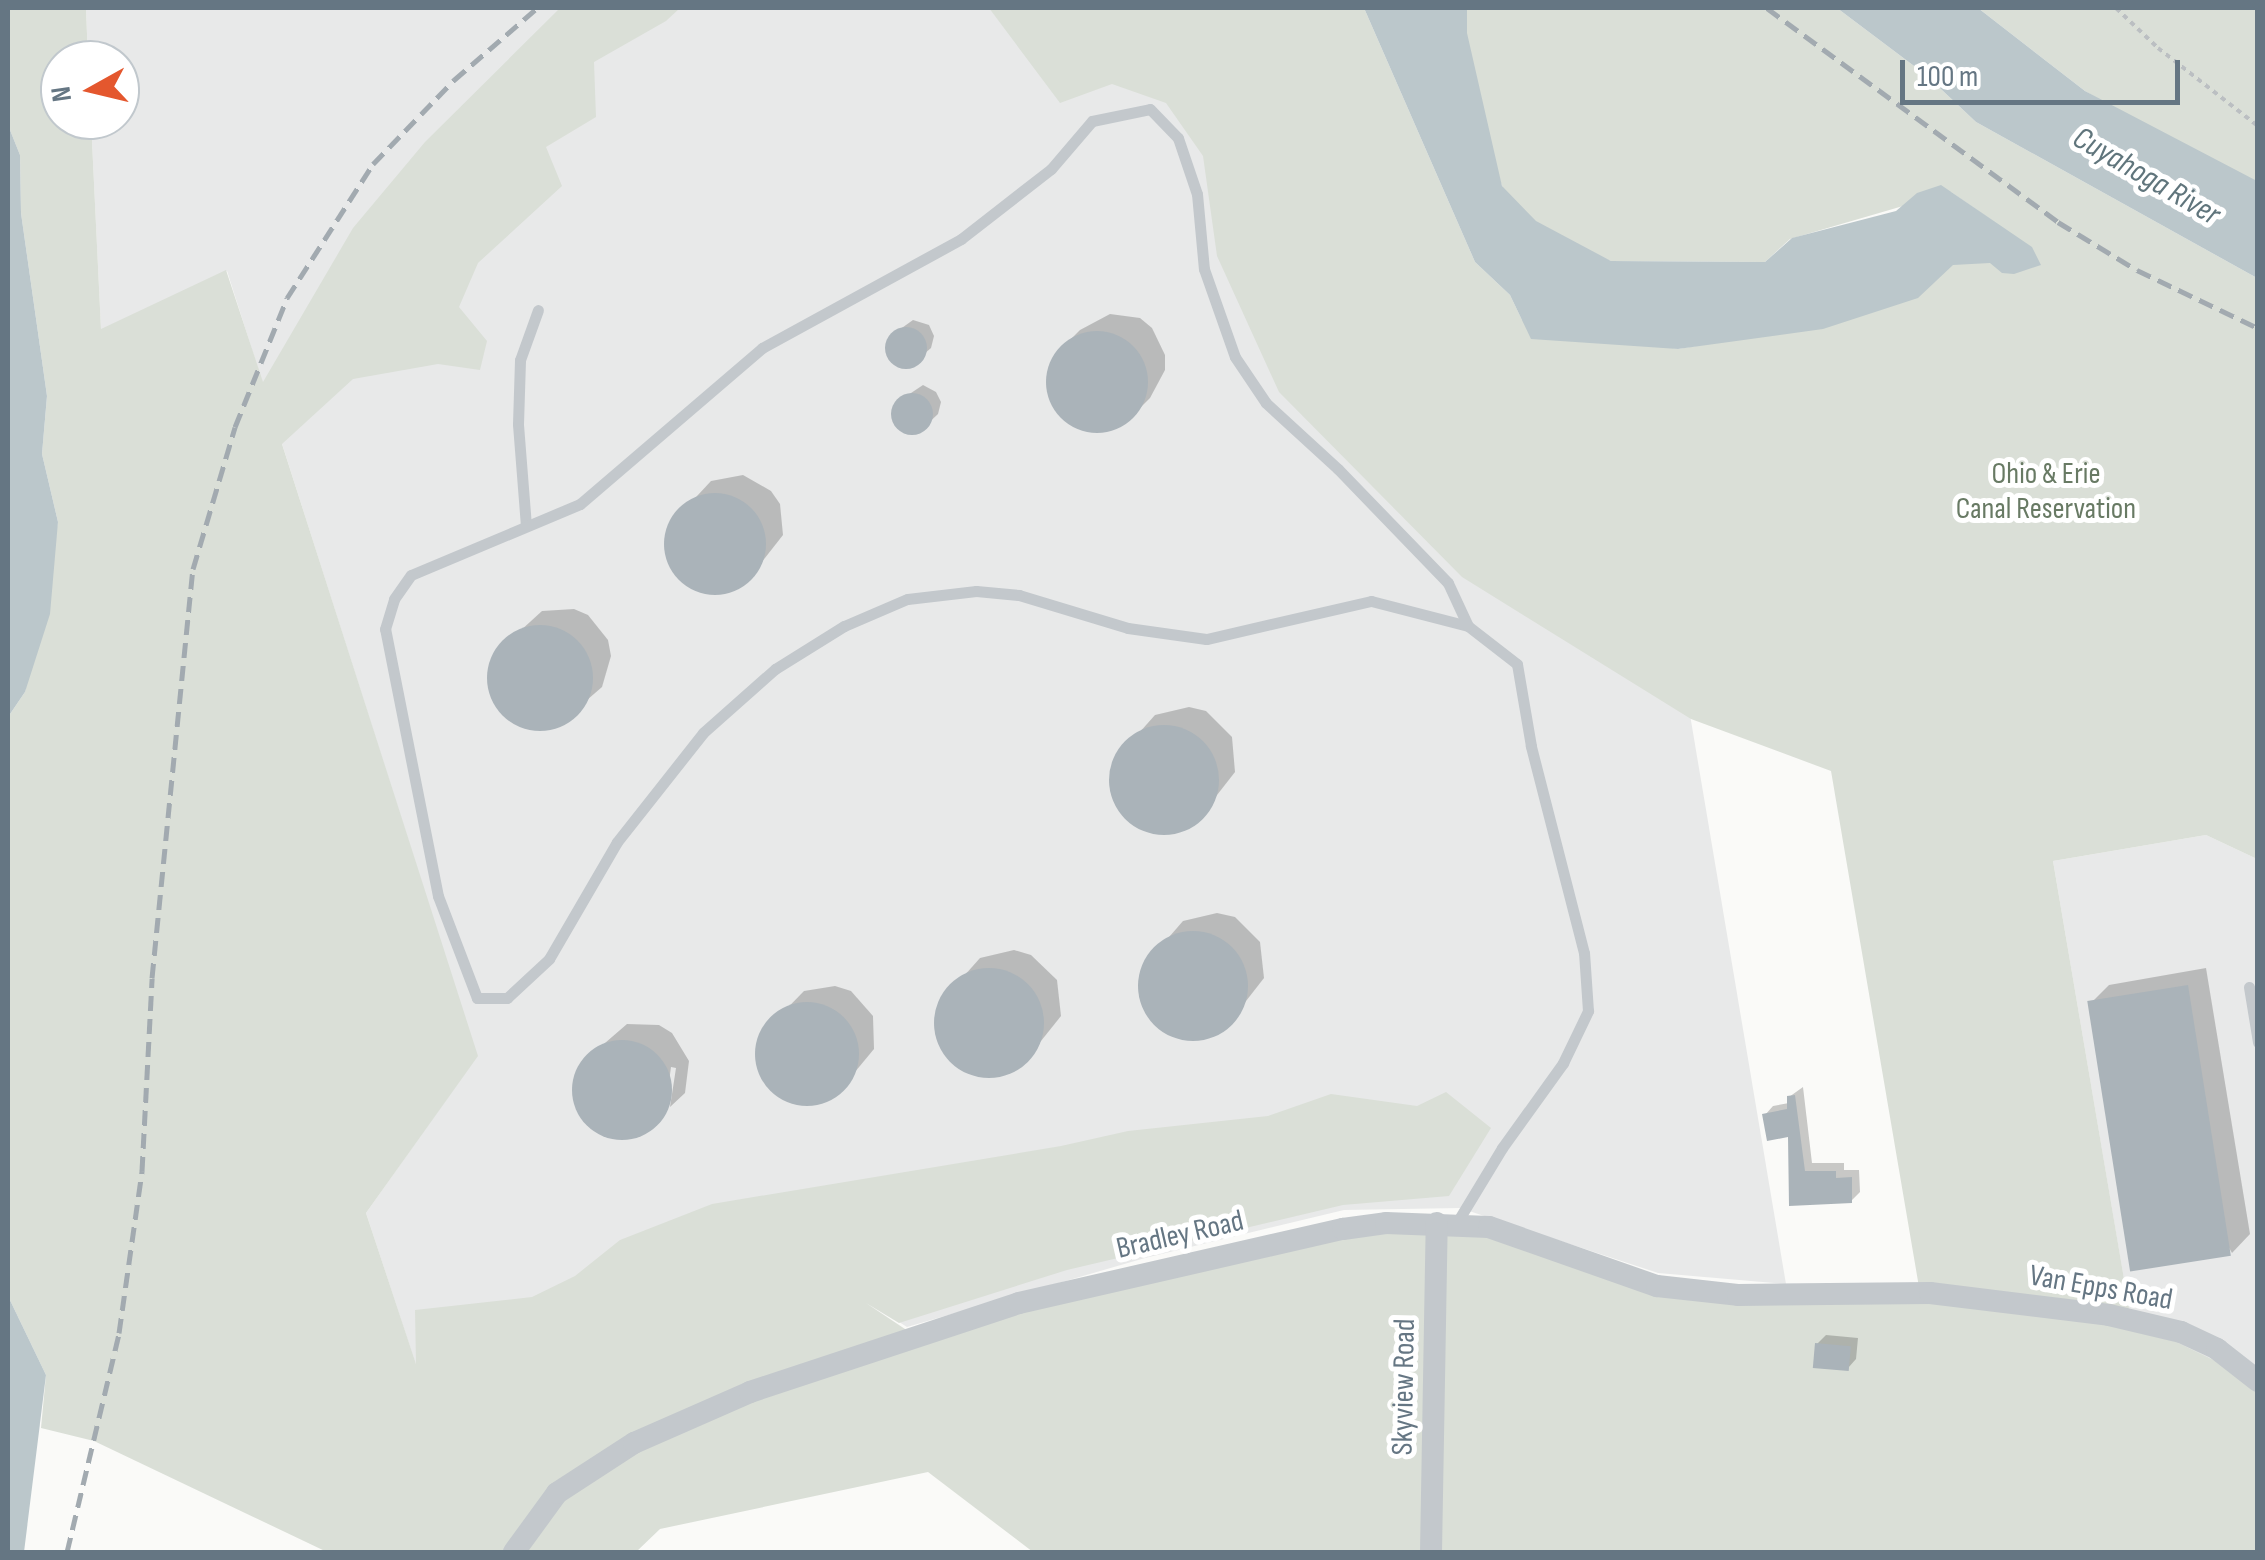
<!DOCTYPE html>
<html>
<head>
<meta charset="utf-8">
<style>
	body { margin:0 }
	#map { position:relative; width:2265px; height:1560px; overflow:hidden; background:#fafaf8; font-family:"Sofia Sans Condensed",sans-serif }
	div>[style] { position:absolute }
	.built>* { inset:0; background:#e8e9e9 }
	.green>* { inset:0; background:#dadfd7 }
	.water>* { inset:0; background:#bbc7cb }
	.shadow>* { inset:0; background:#0003 }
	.building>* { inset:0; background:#aab3b9; transform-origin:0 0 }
	.round { border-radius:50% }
	.path>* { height:4px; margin-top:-2px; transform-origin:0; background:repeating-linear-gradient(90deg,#bbbfc2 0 5px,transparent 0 10px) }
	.service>* { height:11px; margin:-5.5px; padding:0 5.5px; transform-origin:5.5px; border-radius:5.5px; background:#c3c8cc }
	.minor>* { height:22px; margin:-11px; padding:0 11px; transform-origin:11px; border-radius:11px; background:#c3c8cc }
	.rail>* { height:5px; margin-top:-2.5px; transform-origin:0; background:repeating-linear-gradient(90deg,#a2aab0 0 15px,transparent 0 23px) }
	span { translate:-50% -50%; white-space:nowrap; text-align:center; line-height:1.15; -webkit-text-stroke:10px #fff; paint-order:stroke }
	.park-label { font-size:30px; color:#687a64 }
	.street-label { font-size:30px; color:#657683 }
	.water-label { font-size:32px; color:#60757c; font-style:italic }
	.frame { position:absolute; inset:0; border:10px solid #657683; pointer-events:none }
	.north { position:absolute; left:40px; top:40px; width:100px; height:100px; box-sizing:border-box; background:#fff; border:2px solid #c1c8cd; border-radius:50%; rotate:262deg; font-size:28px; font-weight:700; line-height:40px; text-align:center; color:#657683 }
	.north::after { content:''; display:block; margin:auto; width:35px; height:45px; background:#e4572e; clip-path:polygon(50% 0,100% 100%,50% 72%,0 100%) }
	.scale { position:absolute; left:1900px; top:60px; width:280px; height:45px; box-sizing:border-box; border:5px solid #657683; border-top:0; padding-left:12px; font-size:30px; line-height:35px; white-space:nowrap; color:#657683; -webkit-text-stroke:8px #fff; paint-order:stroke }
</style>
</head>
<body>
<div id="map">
	<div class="built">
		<i style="clip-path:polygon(86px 8px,1328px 8px,1673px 614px,1786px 1284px,1658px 1273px,1460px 1208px,1344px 1210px,1145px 1258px,907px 1327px,765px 1237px,417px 1368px,366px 1213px,477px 1056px,227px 271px,101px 330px,91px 120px,120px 120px,120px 60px,88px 60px)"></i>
		<i style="clip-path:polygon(2206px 835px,2257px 859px,2257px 1381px,2131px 1321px,2053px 861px)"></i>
	</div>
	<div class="green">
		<i style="clip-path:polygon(8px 8px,86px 8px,88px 60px,60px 60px,60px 120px,91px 120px,101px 329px,226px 270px,263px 382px,353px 228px,425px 142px,560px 8px,680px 8px,666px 21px,594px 62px,596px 117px,546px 147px,562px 186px,478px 263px,459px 307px,487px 341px,480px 370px,438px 364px,353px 379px,282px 444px,478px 1056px,366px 1213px,416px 1364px,415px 1310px,532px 1297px,575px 1276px,620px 1240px,712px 1204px,1061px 1146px,1128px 1131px,1268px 1116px,1331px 1094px,1417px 1106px,1446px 1092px,1491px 1128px,1449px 1196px,1343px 1205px,1067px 1270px,899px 1323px,866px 1303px,917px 1337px,1343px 1229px,1437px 1223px,1657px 1286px,1920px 1293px,1831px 771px,1691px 719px,1462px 577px,1279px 392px,1217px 256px,1203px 156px,1166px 103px,1112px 84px,1060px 103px,989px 8px,1364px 8px,1475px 262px,1510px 295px,1522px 320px,1678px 349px,1720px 342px,1997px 224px,1951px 192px,1790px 239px,1765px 262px,1611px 261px,1521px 226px,1502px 186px,1465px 74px,1462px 8px,1837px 8px,1926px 75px,1976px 122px,2257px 278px,2257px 859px,2206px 835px,2053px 861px,2131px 1320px,2257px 1381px,2257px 1552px,1033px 1552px,928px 1472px,660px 1529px,636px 1552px,327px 1552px,94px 1441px,41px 1428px,46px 1375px,8px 1296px,8px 717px,25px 692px,58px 522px,42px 454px,47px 396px,21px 213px,20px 155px,8px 125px)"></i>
		<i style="clip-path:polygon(1978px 8px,2257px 8px,2257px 194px,2085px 91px)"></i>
	</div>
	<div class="water">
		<i style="clip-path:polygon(1364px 8px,1467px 8px,1467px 33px,1502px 186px,1536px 221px,1611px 261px,1765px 262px,1792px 238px,1896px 211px,1917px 193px,1941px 185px,2032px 247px,2041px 265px,2014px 274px,2002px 273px,1990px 263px,1953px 265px,1918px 298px,1823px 329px,1678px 349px,1531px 339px,1510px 295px,1475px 262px)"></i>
		<i style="clip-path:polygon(1837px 8px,1978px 8px,2085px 91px,2257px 181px,2257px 278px,1976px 122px,1926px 75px)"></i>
		<i style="clip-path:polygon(8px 125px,20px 155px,21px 213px,47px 396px,42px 454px,58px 522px,50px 614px,25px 692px,8px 717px)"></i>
		<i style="clip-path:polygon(8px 1296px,46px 1375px,24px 1552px,8px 1552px)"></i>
	</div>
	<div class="shadow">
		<i style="clip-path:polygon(1110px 314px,1140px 318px,1152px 328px,1165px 355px,1165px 370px,1150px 398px,1131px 417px,1103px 430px,1087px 429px,1059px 411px,1049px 380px,1061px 349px,1080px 330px)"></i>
		<i style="clip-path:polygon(913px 320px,929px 325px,934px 336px,931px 348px,909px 367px,894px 363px,888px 353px,892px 335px)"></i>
		<i style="clip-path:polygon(923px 385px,936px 392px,941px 402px,938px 414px,919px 432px,901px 429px,894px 419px,899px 401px)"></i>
		<i style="clip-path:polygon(743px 475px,771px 491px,780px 504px,783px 535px,746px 582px,732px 590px,701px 591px,687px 584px,668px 557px,670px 525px,711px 481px)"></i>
		<i style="clip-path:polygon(574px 609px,588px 615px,608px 640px,611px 656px,602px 687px,557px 726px,540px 729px,508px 717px,490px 687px,496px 653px,542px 611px)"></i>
		<i style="clip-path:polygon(1189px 707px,1206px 711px,1232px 737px,1235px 772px,1196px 822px,1163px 833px,1146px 830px,1120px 810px,1110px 777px,1114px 761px,1155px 715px)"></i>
		<i style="clip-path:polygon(1217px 913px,1235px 917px,1260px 942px,1264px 978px,1225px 1028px,1192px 1039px,1160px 1028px,1149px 1016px,1139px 983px,1143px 967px,1183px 921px)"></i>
		<i style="clip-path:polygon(1014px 950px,1031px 955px,1057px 980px,1061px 1016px,1021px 1066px,988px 1077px,972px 1074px,945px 1053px,936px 1021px,939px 1004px,980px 958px)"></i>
		<i style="clip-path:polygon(2206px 968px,2250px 1234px,2232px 1253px,2090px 1004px,2109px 985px)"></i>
		<i style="clip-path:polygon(835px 986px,851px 991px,873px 1016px,874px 1049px,835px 1096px,820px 1103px,789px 1100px,765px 1080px,759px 1065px,762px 1034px,804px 991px)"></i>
		<i style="clip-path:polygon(627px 1024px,659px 1025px,672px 1033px,689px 1061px,685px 1093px,670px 1107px,676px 1068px,671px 1067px,665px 1112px,641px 1134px,610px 1137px,584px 1120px,574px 1091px,583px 1062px)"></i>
		<i style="clip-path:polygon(1803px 1087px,1812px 1163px,1844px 1163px,1844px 1170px,1859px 1170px,1860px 1192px,1851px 1201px,1791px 1203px,1790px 1134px,1765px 1115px,1773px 1106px,1789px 1103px,1789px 1097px)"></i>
		<i style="clip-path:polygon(1826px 1335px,1858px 1338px,1856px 1359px,1848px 1368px,1817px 1344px)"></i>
	</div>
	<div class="building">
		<i class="round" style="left:885px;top:327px;width:42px;height:42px"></i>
		<i class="round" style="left:1046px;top:331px;width:102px;height:102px"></i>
		<i class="round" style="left:891px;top:393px;width:42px;height:42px"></i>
		<i class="round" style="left:664px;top:493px;width:102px;height:102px"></i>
		<i class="round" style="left:487px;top:625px;width:106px;height:106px"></i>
		<i class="round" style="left:1109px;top:725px;width:110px;height:110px"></i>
		<i class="round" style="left:1138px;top:931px;width:110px;height:110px"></i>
		<i class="round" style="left:934px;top:968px;width:110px;height:110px"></i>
		<i style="left:2188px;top:985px;width:274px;height:102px;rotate:81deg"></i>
		<i class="round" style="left:755px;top:1002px;width:104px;height:104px"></i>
		<i class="round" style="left:572px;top:1040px;width:100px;height:100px"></i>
		<i style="clip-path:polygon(1795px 1095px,1805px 1171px,1836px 1171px,1836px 1178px,1852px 1177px,1852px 1203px,1789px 1206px,1788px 1137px,1767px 1141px,1762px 1114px,1787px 1109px,1787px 1096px)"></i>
		<i style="left:1815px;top:1343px;width:36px;height:25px;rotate:5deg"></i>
	</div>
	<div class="path">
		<i style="left:2116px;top:8px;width:58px;rotate:43.6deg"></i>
		<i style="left:2158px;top:48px;width:127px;rotate:38deg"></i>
	</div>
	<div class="service">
		<i style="left:526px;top:526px;width:102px;rotate:-94.5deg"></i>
		<i style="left:518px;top:424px;width:64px;rotate:-88.2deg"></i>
		<i style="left:520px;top:360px;width:53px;rotate:-70.2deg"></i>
		<i style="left:2249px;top:987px;width:56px;rotate:80.7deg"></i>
		<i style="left:1456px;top:1224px;width:89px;rotate:-58.8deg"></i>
		<i style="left:1502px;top:1148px;width:105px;rotate:-54.3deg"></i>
		<i style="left:1563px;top:1063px;width:58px;rotate:-64.3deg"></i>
		<i style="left:1588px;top:1011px;width:58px;rotate:-93.9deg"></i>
		<i style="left:1584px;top:953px;width:214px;rotate:-104.4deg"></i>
		<i style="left:1531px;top:746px;width:83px;rotate:-99.7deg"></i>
		<i style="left:1517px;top:664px;width:62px;rotate:-142.2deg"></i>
		<i style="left:1468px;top:626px;width:100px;rotate:-165.5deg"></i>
		<i style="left:1371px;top:601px;width:169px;rotate:167deg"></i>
		<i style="left:1206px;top:639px;width:79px;rotate:-172deg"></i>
		<i style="left:1128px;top:628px;width:114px;rotate:-163.2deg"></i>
		<i style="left:1019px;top:595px;width:43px;rotate:-174.7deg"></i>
		<i style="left:976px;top:591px;width:69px;rotate:173.4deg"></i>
		<i style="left:907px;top:599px;width:69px;rotate:156.8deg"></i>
		<i style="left:844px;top:626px;width:81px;rotate:148.1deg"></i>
		<i style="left:775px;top:669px;width:96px;rotate:138.4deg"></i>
		<i style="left:703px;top:733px;width:139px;rotate:128.3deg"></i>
		<i style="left:617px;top:842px;width:135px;rotate:120.2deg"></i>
		<i style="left:549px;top:959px;width:57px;rotate:137.1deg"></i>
		<i style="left:507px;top:998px;width:30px;rotate:180deg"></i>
		<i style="left:477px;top:998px;width:109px;rotate:-110.9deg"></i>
		<i style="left:438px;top:896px;width:272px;rotate:-101.2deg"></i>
		<i style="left:385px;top:629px;width:31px;rotate:-73deg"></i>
		<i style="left:394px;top:599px;width:29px;rotate:-55deg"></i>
		<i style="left:411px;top:575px;width:183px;rotate:-22.8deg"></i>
		<i style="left:580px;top:504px;width:240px;rotate:-40.6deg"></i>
		<i style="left:762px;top:348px;width:227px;rotate:-28.7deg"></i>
		<i style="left:961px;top:239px;width:114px;rotate:-37.9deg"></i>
		<i style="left:1051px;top:169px;width:63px;rotate:-49.5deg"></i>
		<i style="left:1092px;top:121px;width:59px;rotate:-11.7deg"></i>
		<i style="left:1150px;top:109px;width:40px;rotate:46deg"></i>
		<i style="left:1178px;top:138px;width:59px;rotate:71.3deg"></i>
		<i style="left:1197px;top:194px;width:75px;rotate:84.7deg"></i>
		<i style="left:1204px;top:269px;width:93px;rotate:70.6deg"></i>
		<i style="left:1235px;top:357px;width:55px;rotate:56deg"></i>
		<i style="left:1266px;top:403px;width:98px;rotate:42.5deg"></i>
		<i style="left:1338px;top:469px;width:158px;rotate:46deg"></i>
		<i style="left:1448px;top:583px;width:47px;rotate:65.1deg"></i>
	</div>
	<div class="minor">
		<i style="left:514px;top:1552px;width:73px;rotate:-53.9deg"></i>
		<i style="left:557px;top:1493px;width:92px;rotate:-33deg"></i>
		<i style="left:634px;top:1443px;width:127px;rotate:-23.7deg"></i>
		<i style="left:750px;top:1392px;width:283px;rotate:-18.3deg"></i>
		<i style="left:1019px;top:1303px;width:332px;rotate:-12.9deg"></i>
		<i style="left:1343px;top:1229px;width:43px;rotate:-7.9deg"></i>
		<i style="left:1386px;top:1223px;width:103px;rotate:2.2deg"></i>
		<i style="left:1489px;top:1227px;width:178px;rotate:19.4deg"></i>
		<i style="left:1657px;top:1286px;width:81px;rotate:6.3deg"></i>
		<i style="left:1738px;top:1295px;width:192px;rotate:-0.6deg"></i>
		<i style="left:1930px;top:1293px;width:180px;rotate:7deg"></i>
		<i style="left:2109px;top:1315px;width:74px;rotate:13.3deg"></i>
		<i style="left:2181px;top:1332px;width:40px;rotate:25deg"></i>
		<i style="left:2217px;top:1349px;width:52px;rotate:38deg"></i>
		<i style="left:1431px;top:1552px;width:329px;rotate:-89deg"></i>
	</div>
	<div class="rail">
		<i style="left:1767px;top:8px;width:361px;rotate:36.3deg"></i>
		<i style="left:2058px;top:222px;width:92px;rotate:31.3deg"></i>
		<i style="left:2137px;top:270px;width:134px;rotate:25.6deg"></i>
		<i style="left:67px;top:1552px;width:225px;rotate:-76.6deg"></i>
		<i style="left:119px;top:1333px;width:164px;rotate:-81.9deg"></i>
		<i style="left:142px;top:1171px;width:193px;rotate:-87deg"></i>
		<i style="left:152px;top:978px;width:411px;rotate:-84.3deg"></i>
		<i style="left:193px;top:569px;width:148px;rotate:-73.5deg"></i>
		<i style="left:235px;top:427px;width:139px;rotate:-68deg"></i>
		<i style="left:287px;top:298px;width:159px;rotate:-57.3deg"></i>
		<i style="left:373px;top:164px;width:117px;rotate:-46deg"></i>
		<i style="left:454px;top:80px;width:110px;rotate:-40.9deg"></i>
	</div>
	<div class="park-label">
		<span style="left:2046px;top:491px">Ohio &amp; Erie<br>Canal Reservation</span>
	</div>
	<div class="street-label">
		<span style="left:1180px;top:1235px;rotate:-13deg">Bradley Road</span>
		<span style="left:2101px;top:1288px;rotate:10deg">Van Epps Road</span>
		<span style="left:1404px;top:1387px;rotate:-89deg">Skyview Road</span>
	</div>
	<div class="water-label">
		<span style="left:2146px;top:177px;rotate:30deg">Cuyahoga River</span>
	</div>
	<div class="frame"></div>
	<div class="north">N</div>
	<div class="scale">100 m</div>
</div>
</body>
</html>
